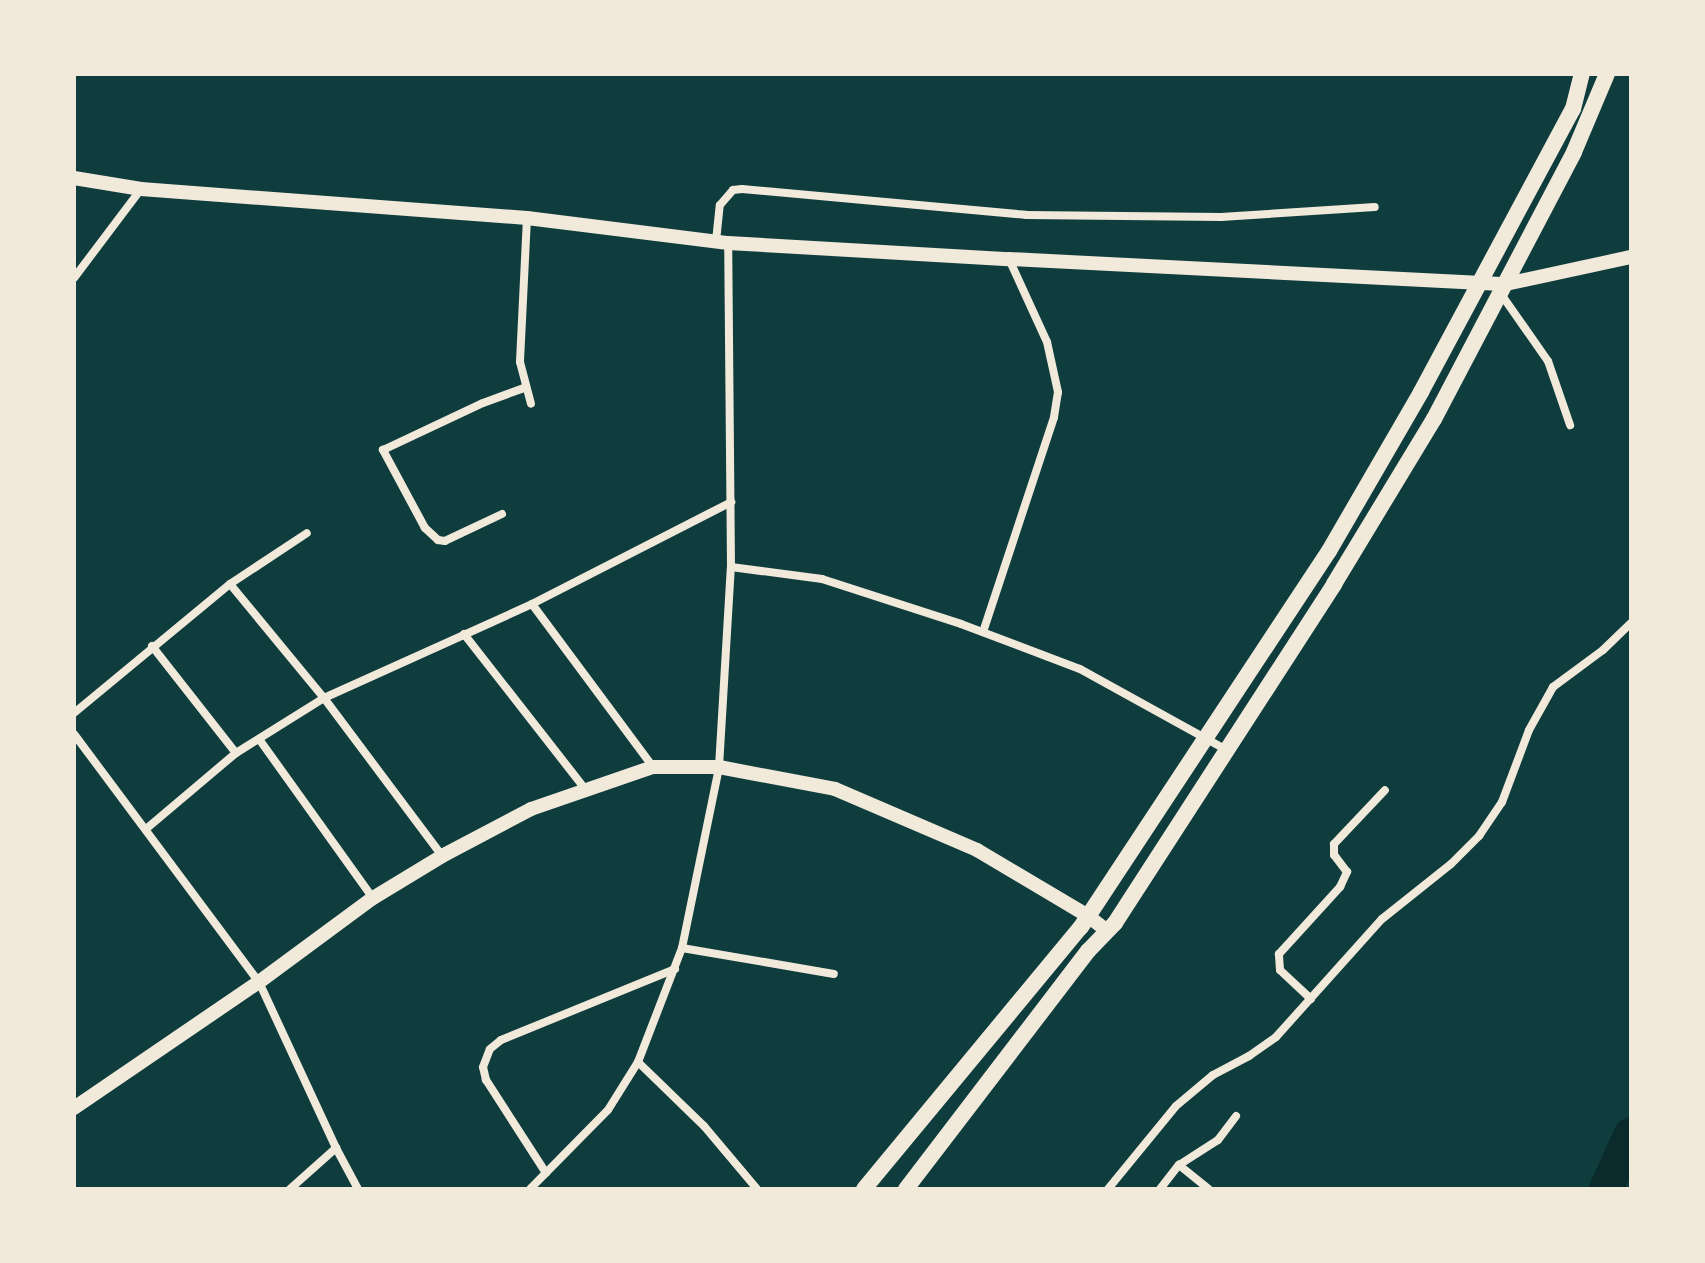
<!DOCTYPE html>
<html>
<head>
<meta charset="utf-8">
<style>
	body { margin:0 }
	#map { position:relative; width:1705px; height:1263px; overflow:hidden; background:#0f3d3e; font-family:Mulish,sans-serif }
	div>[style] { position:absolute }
	.river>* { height:34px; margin:-17px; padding:0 17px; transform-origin:17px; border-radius:17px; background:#0a2a2b }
	.minor>* { height:8px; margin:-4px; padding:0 4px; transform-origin:4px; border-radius:4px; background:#f1e9da }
	.tertiary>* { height:14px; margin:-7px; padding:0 7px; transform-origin:7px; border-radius:7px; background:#f1e9da }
	.secondary>* { height:16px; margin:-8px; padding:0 8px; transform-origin:8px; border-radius:8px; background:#f1e9da }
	span { translate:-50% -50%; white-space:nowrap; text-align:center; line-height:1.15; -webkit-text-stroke:6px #f1e9da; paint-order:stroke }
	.frame { position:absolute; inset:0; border:76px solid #f1e9da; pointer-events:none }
</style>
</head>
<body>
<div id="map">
	<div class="river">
		<i style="left:1606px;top:1189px;width:60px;rotate:-65.6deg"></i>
	</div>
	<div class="minor">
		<i style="left:527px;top:218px;width:144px;rotate:92.8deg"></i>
		<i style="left:520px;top:362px;width:43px;rotate:75.3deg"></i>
		<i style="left:716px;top:241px;width:36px;rotate:-84deg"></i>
		<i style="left:720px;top:205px;width:20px;rotate:-49deg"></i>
		<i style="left:733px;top:190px;width:9px;rotate:-6deg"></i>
		<i style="left:742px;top:189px;width:285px;rotate:5.2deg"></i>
		<i style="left:1026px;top:215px;width:195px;rotate:0.6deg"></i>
		<i style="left:1221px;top:217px;width:154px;rotate:-3.7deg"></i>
		<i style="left:74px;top:278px;width:111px;rotate:-53deg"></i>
		<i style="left:1501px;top:294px;width:82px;rotate:55deg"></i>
		<i style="left:1548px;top:361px;width:68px;rotate:71deg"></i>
		<i style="left:502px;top:514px;width:63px;rotate:154.7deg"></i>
		<i style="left:445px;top:541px;width:7px;rotate:-172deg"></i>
		<i style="left:438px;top:540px;width:18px;rotate:-137deg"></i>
		<i style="left:425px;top:528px;width:89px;rotate:-118.3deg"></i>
		<i style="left:383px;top:450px;width:110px;rotate:-25.2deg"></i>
		<i style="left:483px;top:403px;width:44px;rotate:-20.1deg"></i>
		<i style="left:731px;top:567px;width:92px;rotate:7.5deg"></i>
		<i style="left:822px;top:579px;width:146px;rotate:17.9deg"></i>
		<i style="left:961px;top:624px;width:127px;rotate:20.7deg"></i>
		<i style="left:1080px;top:669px;width:168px;rotate:28.9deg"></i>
		<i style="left:230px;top:584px;width:148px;rotate:50.5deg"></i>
		<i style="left:324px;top:698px;width:197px;rotate:53.2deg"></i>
		<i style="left:532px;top:604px;width:203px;rotate:53.4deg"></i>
		<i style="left:983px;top:632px;width:226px;rotate:-71.7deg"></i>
		<i style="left:1054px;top:417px;width:25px;rotate:-81deg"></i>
		<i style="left:1058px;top:392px;width:51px;rotate:-102.4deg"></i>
		<i style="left:1047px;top:342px;width:91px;rotate:-114.6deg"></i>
		<i style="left:464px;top:634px;width:197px;rotate:52deg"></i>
		<i style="left:152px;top:646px;width:136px;rotate:51.9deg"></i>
		<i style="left:74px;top:713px;width:202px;rotate:-39.6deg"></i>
		<i style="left:230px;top:584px;width:92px;rotate:-33.5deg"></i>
		<i style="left:74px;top:734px;width:309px;rotate:53.3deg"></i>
		<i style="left:259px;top:982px;width:183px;rotate:65.1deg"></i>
		<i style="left:336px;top:1148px;width:47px;rotate:61.8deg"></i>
		<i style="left:259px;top:739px;width:196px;rotate:54.4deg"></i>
		<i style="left:146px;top:829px;width:118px;rotate:-40.2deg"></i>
		<i style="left:236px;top:753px;width:104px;rotate:-32deg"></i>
		<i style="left:324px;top:698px;width:228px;rotate:-24.3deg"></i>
		<i style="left:532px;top:604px;width:224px;rotate:-27.1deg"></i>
		<i style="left:682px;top:948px;width:154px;rotate:9.7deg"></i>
		<i style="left:1311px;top:999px;width:42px;rotate:-136.9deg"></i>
		<i style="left:1280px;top:970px;width:16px;rotate:-94deg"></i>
		<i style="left:1279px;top:954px;width:91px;rotate:-47.7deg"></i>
		<i style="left:1340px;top:887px;width:17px;rotate:-65deg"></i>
		<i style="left:1347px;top:872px;width:21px;rotate:-127deg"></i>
		<i style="left:1334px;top:855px;width:11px;rotate:-90deg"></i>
		<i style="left:1334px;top:844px;width:74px;rotate:-46.6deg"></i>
		<i style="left:638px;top:1062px;width:92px;rotate:44.1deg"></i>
		<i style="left:704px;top:1126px;width:82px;rotate:49.9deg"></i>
		<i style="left:1179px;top:1165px;width:38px;rotate:39deg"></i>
		<i style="left:546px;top:1173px;width:111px;rotate:-122.8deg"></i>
		<i style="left:486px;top:1080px;width:13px;rotate:-103deg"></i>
		<i style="left:483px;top:1067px;width:19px;rotate:-69deg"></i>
		<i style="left:490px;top:1049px;width:14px;rotate:-39deg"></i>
		<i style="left:501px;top:1040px;width:188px;rotate:-22.2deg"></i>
		<i style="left:290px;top:1189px;width:62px;rotate:-41.7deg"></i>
		<i style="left:530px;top:1189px;width:111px;rotate:-45.4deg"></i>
		<i style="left:608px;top:1110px;width:57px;rotate:-58deg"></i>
		<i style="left:638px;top:1062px;width:122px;rotate:-68.9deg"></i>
		<i style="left:682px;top:948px;width:185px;rotate:-78.4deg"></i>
		<i style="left:719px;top:767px;width:200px;rotate:-86.6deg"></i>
		<i style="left:731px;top:567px;width:324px;rotate:-90.5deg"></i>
		<i style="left:1108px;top:1189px;width:107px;rotate:-50.7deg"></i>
		<i style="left:1176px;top:1106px;width:48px;rotate:-40deg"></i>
		<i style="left:1213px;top:1075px;width:41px;rotate:-27.8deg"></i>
		<i style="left:1249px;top:1056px;width:33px;rotate:-35deg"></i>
		<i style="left:1276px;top:1037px;width:159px;rotate:-48.1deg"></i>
		<i style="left:1382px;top:919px;width:88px;rotate:-38.6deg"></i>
		<i style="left:1451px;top:864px;width:40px;rotate:-45deg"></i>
		<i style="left:1479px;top:836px;width:41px;rotate:-55.9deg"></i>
		<i style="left:1502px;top:802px;width:77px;rotate:-69.4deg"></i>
		<i style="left:1529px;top:730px;width:49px;rotate:-60.8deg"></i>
		<i style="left:1553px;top:687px;width:62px;rotate:-36.5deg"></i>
		<i style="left:1603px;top:650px;width:39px;rotate:-44deg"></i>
		<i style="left:1160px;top:1189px;width:31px;rotate:-52deg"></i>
		<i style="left:1179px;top:1165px;width:46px;rotate:-32.7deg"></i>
		<i style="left:1218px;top:1140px;width:30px;rotate:-53deg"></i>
	</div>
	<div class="tertiary">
		<i style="left:74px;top:178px;width:68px;rotate:9.3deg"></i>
		<i style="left:141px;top:189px;width:387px;rotate:4.3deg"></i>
		<i style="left:527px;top:218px;width:203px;rotate:7.1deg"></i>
		<i style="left:728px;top:243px;width:281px;rotate:3.3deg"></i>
		<i style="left:1009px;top:259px;width:498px;rotate:2.9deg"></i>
		<i style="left:1506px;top:284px;width:128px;rotate:-12.2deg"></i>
		<i style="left:74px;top:1108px;width:224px;rotate:-34.3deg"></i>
		<i style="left:259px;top:982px;width:142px;rotate:-36.4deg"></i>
		<i style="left:373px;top:898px;width:81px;rotate:-31.3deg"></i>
		<i style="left:442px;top:856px;width:101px;rotate:-27.8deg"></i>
		<i style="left:531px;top:809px;width:129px;rotate:-19deg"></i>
		<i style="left:653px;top:767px;width:66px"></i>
		<i style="left:719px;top:767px;width:118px;rotate:10.7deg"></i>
		<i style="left:835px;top:789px;width:155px;rotate:23.2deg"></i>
		<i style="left:977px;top:850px;width:129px;rotate:30.7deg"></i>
		<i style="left:1088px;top:916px;width:24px;rotate:38deg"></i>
	</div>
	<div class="secondary">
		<i style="left:864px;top:1189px;width:340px;rotate:-50.4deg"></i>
		<i style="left:1081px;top:927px;width:450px;rotate:-56.6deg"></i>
		<i style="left:1329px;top:551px;width:184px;rotate:-59.9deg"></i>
		<i style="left:1421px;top:392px;width:321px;rotate:-61.8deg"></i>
		<i style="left:1573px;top:109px;width:36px;rotate:-76deg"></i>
		<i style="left:906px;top:1189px;width:300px;rotate:-52.6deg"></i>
		<i style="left:1088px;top:951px;width:39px;rotate:-46deg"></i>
		<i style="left:1115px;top:923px;width:404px;rotate:-57.1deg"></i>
		<i style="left:1334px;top:584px;width:193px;rotate:-58.8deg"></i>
		<i style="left:1434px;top:419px;width:301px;rotate:-62.3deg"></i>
		<i style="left:1574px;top:152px;width:85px;rotate:-67.1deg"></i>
	</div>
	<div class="frame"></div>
</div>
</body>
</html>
